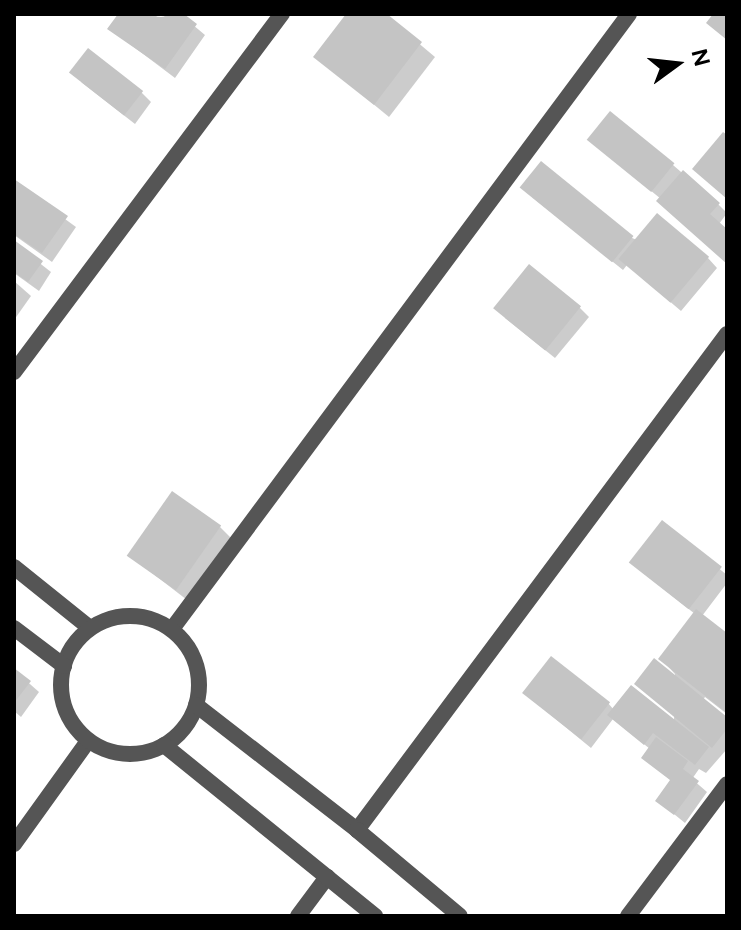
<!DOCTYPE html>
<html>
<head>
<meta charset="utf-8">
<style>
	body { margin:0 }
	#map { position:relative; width:741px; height:930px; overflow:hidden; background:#fff; font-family:Figtree,sans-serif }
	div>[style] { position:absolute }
	.shadow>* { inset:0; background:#0003 }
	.building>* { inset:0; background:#c4c4c4; transform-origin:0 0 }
	.minor>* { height:16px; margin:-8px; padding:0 8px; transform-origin:8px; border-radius:8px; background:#555 }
	.tertiary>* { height:16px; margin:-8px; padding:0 8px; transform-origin:8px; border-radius:8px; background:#555 }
	.tertiary>.ring { margin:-8px; padding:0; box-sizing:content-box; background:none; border:16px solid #555; border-radius:50% }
	span { translate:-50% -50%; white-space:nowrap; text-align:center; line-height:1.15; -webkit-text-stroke:6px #fff; paint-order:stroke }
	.frame { position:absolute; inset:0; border:16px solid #000; pointer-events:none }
	.north { position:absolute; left:637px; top:24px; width:80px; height:80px; -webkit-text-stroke:6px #fff; paint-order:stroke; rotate:75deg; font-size:22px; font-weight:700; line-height:32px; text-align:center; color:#000 }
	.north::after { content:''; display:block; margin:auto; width:28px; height:36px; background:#000; clip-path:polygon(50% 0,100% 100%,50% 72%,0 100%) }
</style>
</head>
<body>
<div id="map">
	<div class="shadow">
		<i style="clip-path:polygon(120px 14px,153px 14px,162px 20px,166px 14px,180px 14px,205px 35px,175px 78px,110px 29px)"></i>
		<i style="clip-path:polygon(349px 14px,384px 14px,435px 57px,389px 117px,316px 57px)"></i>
		<i style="clip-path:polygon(81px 82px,142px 93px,151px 102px,135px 124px)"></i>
		<i style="clip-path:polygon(600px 149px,673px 165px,718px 204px,727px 213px,719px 224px,727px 231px,727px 262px,661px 199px)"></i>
		<i style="clip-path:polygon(14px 182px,76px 227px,52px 262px,14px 235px)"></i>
		<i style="clip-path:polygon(532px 197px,637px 240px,708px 258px,717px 268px,681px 311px,627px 265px,623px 270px)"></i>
		<i style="clip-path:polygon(14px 243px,51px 272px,39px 291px,14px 273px)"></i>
		<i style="clip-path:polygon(14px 281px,31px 296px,14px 320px)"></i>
		<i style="clip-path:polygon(579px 307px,589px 317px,555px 358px,505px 318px)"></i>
		<i style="clip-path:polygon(662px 523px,727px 575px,727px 583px,702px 616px,727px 636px,727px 714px,705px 697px,703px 700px,727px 719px,727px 749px,706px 773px,699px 769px,692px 779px,707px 792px,685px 823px,658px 801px,672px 781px,643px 758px,650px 749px,613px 719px,591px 748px,525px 694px,608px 703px,614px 710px,674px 720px,675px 674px,661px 659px,695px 614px,642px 572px)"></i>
		<i style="clip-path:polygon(220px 527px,234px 541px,191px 603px,130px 556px)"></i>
		<i style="clip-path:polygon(14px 670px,39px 692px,21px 717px,14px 711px)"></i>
	</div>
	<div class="building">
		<i style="clip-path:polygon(118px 14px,161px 17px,184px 14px,197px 24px,165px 69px,107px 29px)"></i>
		<i style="clip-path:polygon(346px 14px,387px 14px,422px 42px,374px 105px,313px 57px)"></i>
		<i style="clip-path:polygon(713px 14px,727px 14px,727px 40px,706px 23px)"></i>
		<i style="left:88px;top:48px;width:70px;height:31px;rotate:38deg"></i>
		<i style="left:610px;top:111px;width:83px;height:37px;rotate:39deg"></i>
		<i style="clip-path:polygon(723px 132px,727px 135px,727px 199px,692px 169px)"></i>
		<i style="left:541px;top:161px;width:119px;height:34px;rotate:39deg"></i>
		<i style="clip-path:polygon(683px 170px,720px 203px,710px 214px,727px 229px,727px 264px,656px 201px)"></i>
		<i style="clip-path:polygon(14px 179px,68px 216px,42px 253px,14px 234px)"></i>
		<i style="left:657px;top:213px;width:68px;height:60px;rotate:40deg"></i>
		<i style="clip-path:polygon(14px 240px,43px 261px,28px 282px,14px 272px)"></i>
		<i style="left:529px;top:264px;width:67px;height:57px;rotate:39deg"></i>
		<i style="left:172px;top:491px;width:60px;height:79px;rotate:35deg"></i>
		<i style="left:662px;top:520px;width:76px;height:54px;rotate:38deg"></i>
		<i style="clip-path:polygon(696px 609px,727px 633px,727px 713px,658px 659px)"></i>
		<i style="left:551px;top:656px;width:75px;height:47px;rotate:38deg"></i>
		<i style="clip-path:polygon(654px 658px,727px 717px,727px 729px,712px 748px,634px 684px)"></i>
		<i style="clip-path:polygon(14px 668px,31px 681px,14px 703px)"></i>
		<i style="clip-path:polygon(631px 685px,709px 747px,695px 765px,653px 733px,644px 745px,607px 715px)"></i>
		<i style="clip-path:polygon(656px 737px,688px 761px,683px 769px,699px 781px,674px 815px,655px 801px,670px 780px,641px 758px)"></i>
	</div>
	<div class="minor">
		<i style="left:14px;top:372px;width:447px;rotate:-53.2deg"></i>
		<i style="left:172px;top:629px;width:766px;rotate:-53.38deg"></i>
		<i style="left:357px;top:830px;width:619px;rotate:-53.28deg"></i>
		<i style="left:14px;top:844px;width:127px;rotate:-54.3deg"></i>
		<i style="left:298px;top:916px;width:49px;rotate:-53.4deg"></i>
		<i style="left:628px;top:916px;width:165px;rotate:-53.1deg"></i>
	</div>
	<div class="tertiary">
		<i style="left:14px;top:567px;width:97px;rotate:38.8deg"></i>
		<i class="ring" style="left:61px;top:616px;width:122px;height:122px"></i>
		<i style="left:14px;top:628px;width:63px;rotate:37.2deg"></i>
		<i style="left:196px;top:705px;width:204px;rotate:37.8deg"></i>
		<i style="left:357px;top:830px;width:134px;rotate:39.9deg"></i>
		<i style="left:164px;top:745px;width:272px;rotate:39deg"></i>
	</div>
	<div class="frame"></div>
	<div class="north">N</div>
</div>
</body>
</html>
